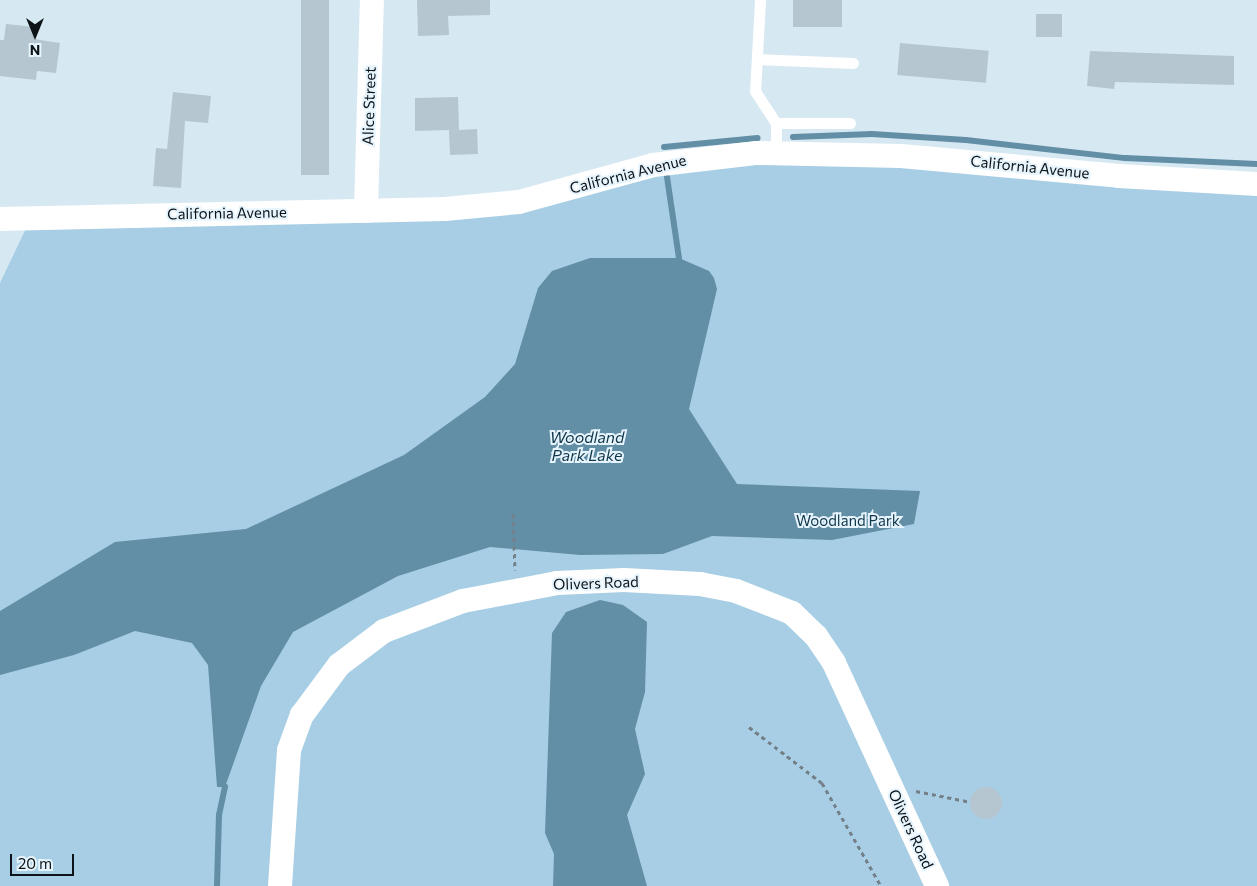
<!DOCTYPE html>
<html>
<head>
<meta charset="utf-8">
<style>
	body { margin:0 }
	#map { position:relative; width:1257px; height:886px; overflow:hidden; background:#d6e8f2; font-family:Commissioner,sans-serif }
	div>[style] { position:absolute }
	.green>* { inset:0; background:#a7cee4 }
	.water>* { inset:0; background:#628ea6 }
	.stream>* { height:6px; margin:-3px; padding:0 3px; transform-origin:3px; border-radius:3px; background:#628ea6 }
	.building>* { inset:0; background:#b5c6d0; transform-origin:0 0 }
	.round { border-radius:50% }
	.path>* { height:3px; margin-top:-1.5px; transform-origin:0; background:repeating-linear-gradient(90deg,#748088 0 4px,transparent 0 8px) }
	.service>* { height:11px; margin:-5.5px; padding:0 5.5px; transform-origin:5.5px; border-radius:5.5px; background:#fff }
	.minor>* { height:24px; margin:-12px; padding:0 12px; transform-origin:12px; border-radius:12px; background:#fff }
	span { translate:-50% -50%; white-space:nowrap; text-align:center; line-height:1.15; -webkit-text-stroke:4px #e6f4fd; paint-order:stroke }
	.street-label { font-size:15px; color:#0d1317 }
	.park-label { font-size:15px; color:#11374a }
	.water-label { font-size:16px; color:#103649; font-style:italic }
	.north { position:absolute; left:10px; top:10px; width:50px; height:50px; -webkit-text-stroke:4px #e6f4fd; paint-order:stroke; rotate:180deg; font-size:14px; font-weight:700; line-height:20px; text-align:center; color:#0d1317 }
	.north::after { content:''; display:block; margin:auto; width:18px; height:22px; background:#0d1317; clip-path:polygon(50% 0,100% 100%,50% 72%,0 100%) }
	.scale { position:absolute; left:10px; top:854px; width:64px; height:22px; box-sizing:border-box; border:2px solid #0d1317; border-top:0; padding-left:6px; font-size:15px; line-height:18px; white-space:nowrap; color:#0d1317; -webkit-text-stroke:4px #e6f4fd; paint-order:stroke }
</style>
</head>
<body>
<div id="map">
	<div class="green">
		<i style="clip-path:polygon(850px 155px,1257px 182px,1257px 886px,0 886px,0 283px,31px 218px,519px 202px,678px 161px)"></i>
	</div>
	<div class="water">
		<i style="clip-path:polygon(590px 258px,679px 258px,709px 271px,714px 278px,717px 289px,689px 409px,737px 484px,920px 491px,914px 524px,832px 540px,712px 536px,663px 554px,580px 555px,490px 547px,398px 576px,293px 632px,261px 686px,225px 787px,217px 787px,208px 665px,192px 643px,135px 631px,74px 655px,0 675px,0 611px,115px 542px,246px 529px,404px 455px,485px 397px,515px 364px,538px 288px,552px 271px)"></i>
		<i style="clip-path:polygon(600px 600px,623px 605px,647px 622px,645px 692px,635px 729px,645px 774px,627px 815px,647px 886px,553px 886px,554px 854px,545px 833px,552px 633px,566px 612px)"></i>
	</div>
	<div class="stream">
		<i style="left:793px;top:137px;width:79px;rotate:-2.2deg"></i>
		<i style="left:872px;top:134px;width:94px;rotate:3.7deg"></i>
		<i style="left:966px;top:140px;width:160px;rotate:6.5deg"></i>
		<i style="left:1125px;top:158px;width:132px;rotate:2.6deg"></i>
		<i style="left:664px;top:147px;width:94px;rotate:-5.5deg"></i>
		<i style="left:667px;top:177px;width:82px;rotate:81.6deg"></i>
		<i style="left:217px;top:886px;width:71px;rotate:-88.4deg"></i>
		<i style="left:219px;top:815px;width:29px;rotate:-78deg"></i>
	</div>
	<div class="building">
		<i style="left:301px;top:0;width:28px;height:175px"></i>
		<i style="clip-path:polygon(417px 0,490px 0,490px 15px,448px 16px,449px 35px,418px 36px)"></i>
		<i style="left:793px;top:0;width:49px;height:27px"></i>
		<i style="left:1036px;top:14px;width:26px;height:23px"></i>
		<i style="clip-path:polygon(6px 24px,35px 27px,34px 39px,60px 43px,56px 73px,37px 71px,36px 80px,0 76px,0 40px,4px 40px)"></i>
		<i style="left:900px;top:43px;width:89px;height:32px;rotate:5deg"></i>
		<i style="clip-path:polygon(1090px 51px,1234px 56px,1234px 85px,1115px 82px,1114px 89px,1087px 86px)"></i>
		<i style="clip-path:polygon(173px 92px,211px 96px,208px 123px,185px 121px,181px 188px,153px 186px,156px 148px,167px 149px)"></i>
		<i style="clip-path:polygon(458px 97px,459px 130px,477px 129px,478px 154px,450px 155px,449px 130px,415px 131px,415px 98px)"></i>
		<i class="round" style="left:970px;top:787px;width:32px;height:32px"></i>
	</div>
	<div class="path">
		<i style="left:513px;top:514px;width:56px;rotate:88deg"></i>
		<i style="left:749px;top:727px;width:92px;rotate:37.5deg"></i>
		<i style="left:822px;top:783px;width:119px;rotate:60.2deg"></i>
		<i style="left:916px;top:791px;width:56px;rotate:11.3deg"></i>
	</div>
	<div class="service">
		<i style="left:760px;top:0;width:91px;rotate:93.1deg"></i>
		<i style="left:755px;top:91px;width:38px;rotate:57deg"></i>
		<i style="left:776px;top:123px;width:30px;rotate:90deg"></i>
		<i style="left:757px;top:59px;width:96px;rotate:2.4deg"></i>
		<i style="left:776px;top:123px;width:74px"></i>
	</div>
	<div class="minor">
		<i style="left:366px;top:211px;width:211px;rotate:-88.4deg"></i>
		<i style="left:0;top:219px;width:445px;rotate:-1.3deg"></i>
		<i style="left:445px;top:209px;width:74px;rotate:-5.4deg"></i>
		<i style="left:519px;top:202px;width:139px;rotate:-15.4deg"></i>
		<i style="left:653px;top:165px;width:105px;rotate:-6.6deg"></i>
		<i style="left:757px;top:153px;width:144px;rotate:1.2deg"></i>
		<i style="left:901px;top:156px;width:219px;rotate:5.2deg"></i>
		<i style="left:1119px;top:176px;width:138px;rotate:3.3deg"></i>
		<i style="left:280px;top:886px;width:136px;rotate:-86.2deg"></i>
		<i style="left:289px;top:750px;width:37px;rotate:-70deg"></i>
		<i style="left:302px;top:715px;width:62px;rotate:-53.5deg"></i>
		<i style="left:339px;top:665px;width:56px;rotate:-37.1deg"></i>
		<i style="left:384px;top:631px;width:85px;rotate:-20.8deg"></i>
		<i style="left:463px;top:601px;width:96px;rotate:-10.8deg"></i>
		<i style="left:557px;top:583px;width:67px;rotate:-2.6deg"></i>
		<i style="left:624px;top:580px;width:76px;rotate:3deg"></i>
		<i style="left:700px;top:584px;width:37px;rotate:11deg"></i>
		<i style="left:736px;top:591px;width:60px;rotate:21.4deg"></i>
		<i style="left:792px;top:613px;width:33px;rotate:44deg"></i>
		<i style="left:816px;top:636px;width:32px;rotate:56deg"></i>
		<i style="left:834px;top:663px;width:246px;rotate:65.2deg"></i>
	</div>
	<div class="street-label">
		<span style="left:369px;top:106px;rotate:-88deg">Alice Street</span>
		<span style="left:1030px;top:167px;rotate:6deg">California Avenue</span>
		<span style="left:628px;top:174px;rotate:-14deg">California Avenue</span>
		<span style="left:227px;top:213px;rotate:-1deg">California Avenue</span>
		<span style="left:596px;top:583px;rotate:-2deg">Olivers Road</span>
		<span style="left:911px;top:829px;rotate:65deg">Olivers Road</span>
	</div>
	<div class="park-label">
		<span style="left:848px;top:521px">Woodland Park</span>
	</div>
	<div class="water-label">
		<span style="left:587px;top:446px">Woodland<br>Park Lake</span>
	</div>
	<div class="north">N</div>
	<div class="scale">20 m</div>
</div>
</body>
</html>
